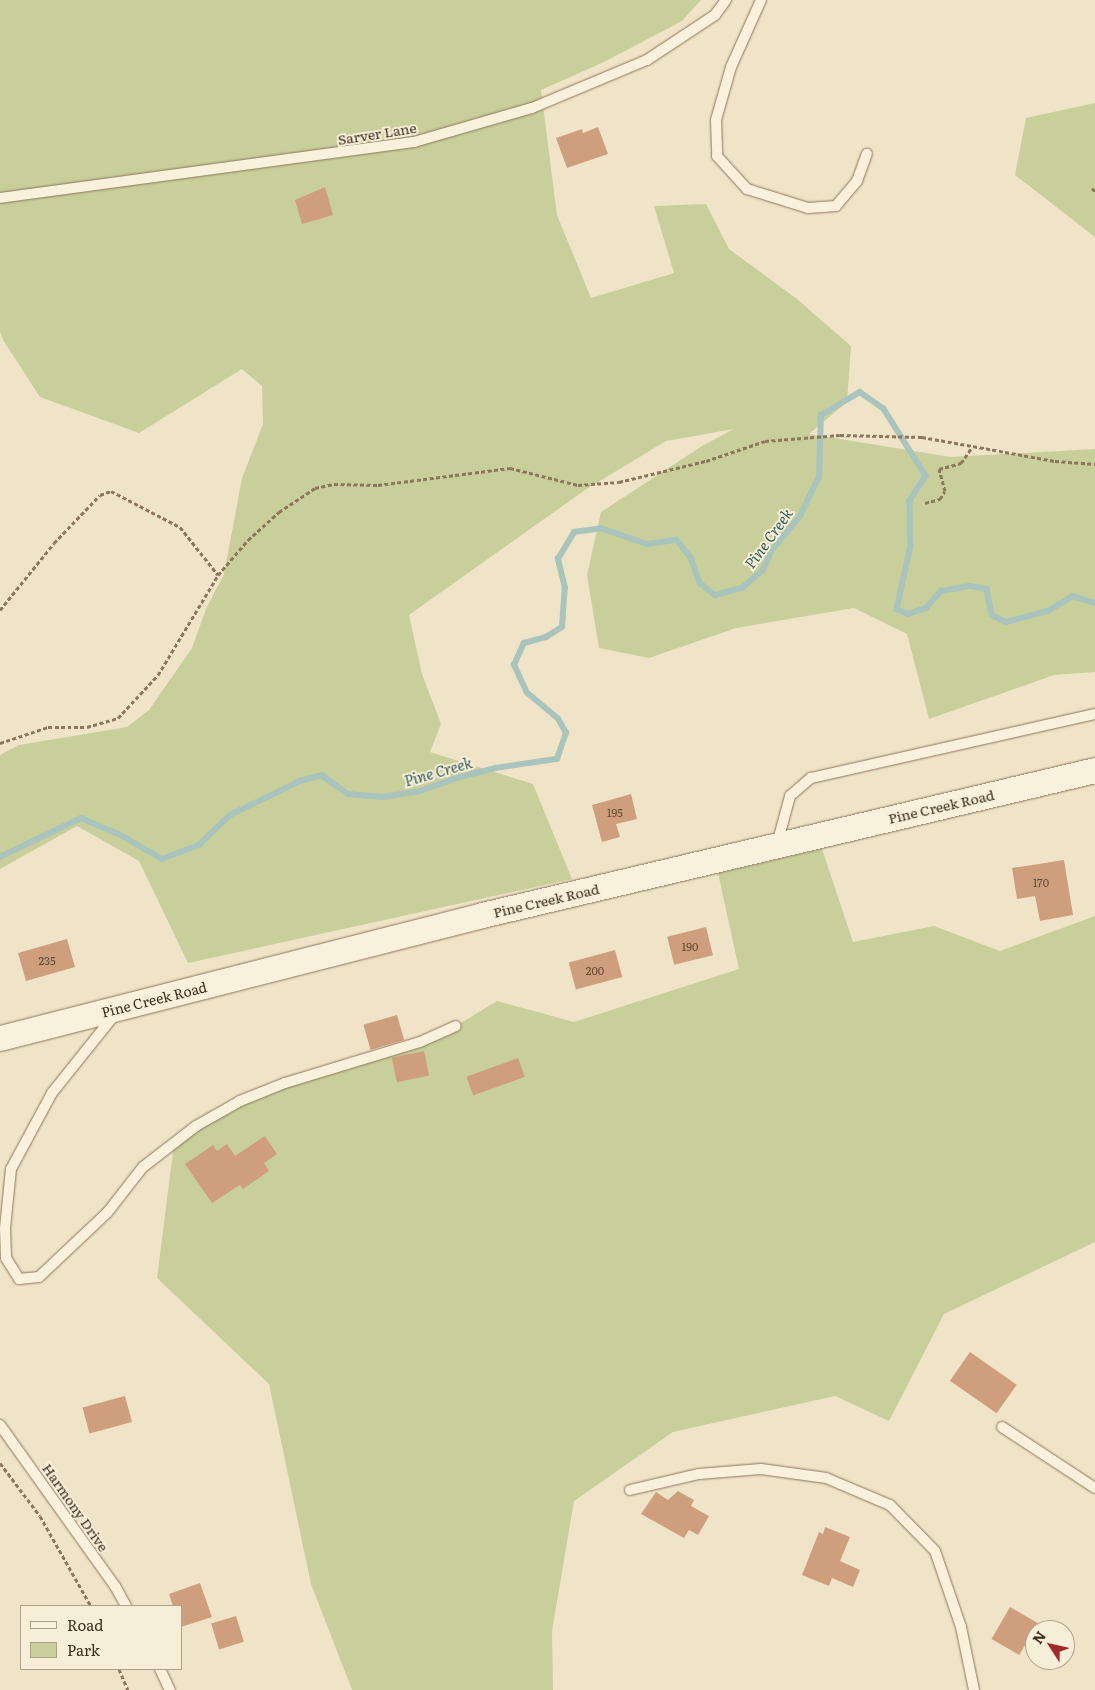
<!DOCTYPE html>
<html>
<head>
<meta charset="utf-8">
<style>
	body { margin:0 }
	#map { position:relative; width:1095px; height:1690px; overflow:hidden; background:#f0e4c8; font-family:Literata,serif }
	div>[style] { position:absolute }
	.green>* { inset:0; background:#c9cf9b }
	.stream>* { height:5.5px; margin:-2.75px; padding:0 2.75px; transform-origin:2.75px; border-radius:2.75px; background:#a9c4bc }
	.building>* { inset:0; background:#cf9f7d; transform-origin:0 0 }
	.path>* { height:3px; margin-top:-1.5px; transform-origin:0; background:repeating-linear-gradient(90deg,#8d765c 0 4px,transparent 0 6.5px) }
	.roads { filter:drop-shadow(0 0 1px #8d765c) drop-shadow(0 0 1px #8d765c) }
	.service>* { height:10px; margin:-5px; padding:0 5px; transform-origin:5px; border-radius:5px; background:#faf1dc }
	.tertiary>* { height:25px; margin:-12.5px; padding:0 12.5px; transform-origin:12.5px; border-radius:12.5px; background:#faf1dc }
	span { translate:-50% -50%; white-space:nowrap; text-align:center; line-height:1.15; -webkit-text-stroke:4px #f7eed8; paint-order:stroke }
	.number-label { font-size:11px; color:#624a37 }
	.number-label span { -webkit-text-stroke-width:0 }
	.street-label { font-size:14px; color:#3d2e20 }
	.water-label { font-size:15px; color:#2f5d5a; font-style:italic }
	.legend { position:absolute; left:20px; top:1605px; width:162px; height:65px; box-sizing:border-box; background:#f7eed8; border:1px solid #ada18e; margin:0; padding:6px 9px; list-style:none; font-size:15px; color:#3d2e20 }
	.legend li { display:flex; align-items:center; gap:10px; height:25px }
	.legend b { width:25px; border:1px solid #ada18e }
	.north { position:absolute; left:1025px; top:1620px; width:50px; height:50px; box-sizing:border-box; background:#f7eed8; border:1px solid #ada18e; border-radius:50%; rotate:305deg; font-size:14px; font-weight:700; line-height:20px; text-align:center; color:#3d2e20 }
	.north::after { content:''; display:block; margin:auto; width:18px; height:22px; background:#9e2a2b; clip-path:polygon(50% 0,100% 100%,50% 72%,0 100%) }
</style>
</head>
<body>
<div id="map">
	<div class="green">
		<i style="clip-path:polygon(0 0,701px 0,682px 21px,604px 62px,541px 90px,557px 215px,591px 298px,674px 273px,654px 206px,706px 204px,729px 249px,797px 299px,851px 346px,847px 402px,809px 434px,951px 457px,1095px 449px,1095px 672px,1054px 675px,929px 719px,907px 634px,854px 608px,736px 628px,649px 658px,599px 648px,587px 575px,601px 512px,702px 446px,734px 429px,666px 441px,585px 490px,409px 615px,422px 674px,441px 724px,430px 752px,533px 784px,572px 879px,188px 963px,139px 861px,77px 826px,0 869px,0 755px,19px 745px,127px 727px,149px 710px,192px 648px,206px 609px,224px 574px,242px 478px,263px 424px,262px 386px,242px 369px,139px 433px,40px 397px,3px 340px,0 332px)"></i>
		<i style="clip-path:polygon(1095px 103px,1095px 237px,1015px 175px,1026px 118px)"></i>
		<i style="clip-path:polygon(822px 849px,853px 942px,934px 926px,1000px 951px,1095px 916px,1095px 1242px,944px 1314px,889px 1421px,835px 1396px,673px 1432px,574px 1501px,552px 1631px,553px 1690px,352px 1690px,311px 1584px,269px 1384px,157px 1278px,174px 1144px,240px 1101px,456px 1026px,497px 1001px,574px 1022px,739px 969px,718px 873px)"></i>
	</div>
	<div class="stream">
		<i style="left:0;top:857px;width:90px;rotate:-25.7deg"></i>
		<i style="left:81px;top:818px;width:43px;rotate:23deg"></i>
		<i style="left:121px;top:835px;width:48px;rotate:30.3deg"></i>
		<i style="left:162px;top:859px;width:40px;rotate:-21deg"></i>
		<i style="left:199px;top:845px;width:43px;rotate:-44.1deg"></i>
		<i style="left:230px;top:815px;width:78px;rotate:-25.9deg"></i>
		<i style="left:300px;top:781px;width:23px;rotate:-15deg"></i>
		<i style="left:322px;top:775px;width:32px;rotate:36deg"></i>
		<i style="left:348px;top:794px;width:35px;rotate:5deg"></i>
		<i style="left:383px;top:797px;width:37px;rotate:-9deg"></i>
		<i style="left:420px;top:791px;width:42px;rotate:-19.3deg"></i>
		<i style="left:460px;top:777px;width:36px;rotate:-14deg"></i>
		<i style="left:495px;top:768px;width:63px;rotate:-8.3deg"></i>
		<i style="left:557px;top:759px;width:28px;rotate:-71deg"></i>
		<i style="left:566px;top:733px;width:16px;rotate:-120deg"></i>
		<i style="left:558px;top:719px;width:40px;rotate:-140deg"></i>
		<i style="left:527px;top:693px;width:31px;rotate:-115deg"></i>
		<i style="left:514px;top:665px;width:24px;rotate:-66deg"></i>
		<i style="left:524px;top:643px;width:23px;rotate:-15deg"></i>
		<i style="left:546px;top:637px;width:19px;rotate:-32deg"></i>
		<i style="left:562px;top:627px;width:39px;rotate:-86deg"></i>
		<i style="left:565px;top:588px;width:30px;rotate:-104deg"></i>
		<i style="left:558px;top:559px;width:31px;rotate:-59deg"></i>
		<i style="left:574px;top:532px;width:27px;rotate:-8deg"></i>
		<i style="left:601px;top:528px;width:49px;rotate:19.2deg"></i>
		<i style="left:647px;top:544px;width:30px;rotate:-8deg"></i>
		<i style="left:677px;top:540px;width:23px;rotate:52deg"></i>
		<i style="left:691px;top:558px;width:27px;rotate:70deg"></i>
		<i style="left:700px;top:583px;width:19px;rotate:39deg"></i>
		<i style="left:715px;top:595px;width:28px;rotate:-15deg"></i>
		<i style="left:742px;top:588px;width:28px;rotate:-41deg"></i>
		<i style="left:763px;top:570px;width:22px;rotate:-66deg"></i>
		<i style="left:772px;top:550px;width:44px;rotate:-50.5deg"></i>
		<i style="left:800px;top:516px;width:43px;rotate:-64deg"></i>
		<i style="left:819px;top:477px;width:62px;rotate:-88.2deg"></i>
		<i style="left:821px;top:415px;width:45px;rotate:-30.5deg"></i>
		<i style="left:860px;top:392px;width:29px;rotate:35deg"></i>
		<i style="left:884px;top:409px;width:79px;rotate:57.9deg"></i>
		<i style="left:926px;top:476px;width:30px;rotate:123deg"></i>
		<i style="left:910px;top:501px;width:45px;rotate:88.7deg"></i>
		<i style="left:911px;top:546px;width:65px;rotate:102.5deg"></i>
		<i style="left:897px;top:609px;width:12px;rotate:24deg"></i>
		<i style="left:908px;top:614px;width:19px;rotate:-18deg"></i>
		<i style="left:926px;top:608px;width:23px;rotate:-49deg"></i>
		<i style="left:941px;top:591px;width:29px;rotate:-10deg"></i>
		<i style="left:970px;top:586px;width:17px;rotate:10deg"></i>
		<i style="left:987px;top:589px;width:26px;rotate:79deg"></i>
		<i style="left:992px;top:615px;width:16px;rotate:27deg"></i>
		<i style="left:1006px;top:622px;width:43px;rotate:-14.7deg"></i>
		<i style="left:1048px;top:611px;width:29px;rotate:-31deg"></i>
		<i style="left:1073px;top:596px;width:23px;rotate:18deg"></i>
	</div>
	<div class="building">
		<i style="clip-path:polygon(598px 127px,608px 154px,567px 168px,556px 138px,582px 129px,583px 133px)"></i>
		<i style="clip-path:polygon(325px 187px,333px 215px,302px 224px,295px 200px)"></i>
		<i style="clip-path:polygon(631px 794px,637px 819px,616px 824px,620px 837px,602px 842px,592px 805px)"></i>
		<i style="clip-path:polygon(1064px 860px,1073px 915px,1040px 921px,1035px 896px,1017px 899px,1012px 868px)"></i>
		<i style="left:706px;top:927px;width:29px;height:40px;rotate:76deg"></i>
		<i style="left:67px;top:939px;width:29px;height:51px;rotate:74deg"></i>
		<i style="left:615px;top:950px;width:28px;height:48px;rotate:75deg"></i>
		<i style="left:397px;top:1015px;width:26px;height:35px;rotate:74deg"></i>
		<i style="left:424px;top:1051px;width:25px;height:33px;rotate:78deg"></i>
		<i style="left:518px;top:1058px;width:20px;height:55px;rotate:70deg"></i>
		<i style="clip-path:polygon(265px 1136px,277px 1154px,264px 1163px,269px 1171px,243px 1189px,240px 1185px,212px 1203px,185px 1164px,213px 1145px,217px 1151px,227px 1144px,235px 1156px)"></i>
		<i style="left:970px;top:1352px;width:57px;height:35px;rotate:35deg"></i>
		<i style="left:125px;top:1396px;width:27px;height:44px;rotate:75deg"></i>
		<i style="clip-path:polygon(678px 1491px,694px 1500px,691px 1506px,709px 1516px,698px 1535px,689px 1530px,684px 1538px,641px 1514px,656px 1492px,668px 1500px)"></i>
		<i style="clip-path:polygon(825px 1527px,850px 1537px,840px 1561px,860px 1570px,853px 1587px,832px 1578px,829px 1586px,802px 1575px,819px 1532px,823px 1534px)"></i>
		<i style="clip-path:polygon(200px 1583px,212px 1617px,181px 1627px,181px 1606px,173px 1606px,169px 1594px)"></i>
		<i style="left:1010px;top:1607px;width:32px;height:37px;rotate:30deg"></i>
		<i style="left:236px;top:1616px;width:27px;height:26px;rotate:73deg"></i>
	</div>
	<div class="path">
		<i style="left:1092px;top:188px;width:4px;rotate:45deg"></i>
		<i style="left:925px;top:503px;width:16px;rotate:-15deg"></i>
		<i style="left:940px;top:499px;width:9px;rotate:-58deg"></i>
		<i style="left:945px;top:491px;width:23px;rotate:-105deg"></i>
		<i style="left:939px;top:469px;width:23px;rotate:-15deg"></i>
		<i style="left:961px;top:463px;width:19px;rotate:-55deg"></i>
		<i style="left:0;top:610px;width:86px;rotate:-51.1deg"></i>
		<i style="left:54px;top:543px;width:66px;rotate:-46.2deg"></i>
		<i style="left:100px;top:495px;width:12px;rotate:-20deg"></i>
		<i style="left:111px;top:491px;width:78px;rotate:27.6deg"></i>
		<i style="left:180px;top:527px;width:61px;rotate:51.6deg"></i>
		<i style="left:0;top:743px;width:51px;rotate:-18.4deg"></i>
		<i style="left:48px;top:727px;width:39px"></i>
		<i style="left:87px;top:727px;width:32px;rotate:-16deg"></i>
		<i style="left:118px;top:718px;width:59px;rotate:-47.1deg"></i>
		<i style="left:158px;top:675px;width:117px;rotate:-59deg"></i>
		<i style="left:218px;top:575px;width:46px;rotate:-49.4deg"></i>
		<i style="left:248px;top:540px;width:42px;rotate:-42.1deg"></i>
		<i style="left:279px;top:512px;width:43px;rotate:-33.7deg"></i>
		<i style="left:315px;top:488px;width:19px;rotate:-12deg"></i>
		<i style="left:334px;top:484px;width:44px;rotate:1.3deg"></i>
		<i style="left:378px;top:485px;width:133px;rotate:-7.3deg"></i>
		<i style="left:510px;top:468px;width:70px;rotate:14deg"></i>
		<i style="left:578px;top:485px;width:41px;rotate:-4.2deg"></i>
		<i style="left:619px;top:482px;width:89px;rotate:-13.6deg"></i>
		<i style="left:706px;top:461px;width:62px;rotate:-18.7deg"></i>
		<i style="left:765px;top:441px;width:75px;rotate:-4.6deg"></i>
		<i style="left:840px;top:435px;width:82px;rotate:1.4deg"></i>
		<i style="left:922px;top:437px;width:135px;rotate:10.2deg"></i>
		<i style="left:1055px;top:461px;width:40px;rotate:4.3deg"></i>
		<i style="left:0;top:1463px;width:66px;rotate:53deg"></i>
		<i style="left:40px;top:1516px;width:103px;rotate:60.5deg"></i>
		<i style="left:119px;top:1669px;width:23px;rotate:67deg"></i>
	</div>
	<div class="roads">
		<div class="service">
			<i style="left:761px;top:0;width:73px;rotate:114.1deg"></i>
			<i style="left:731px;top:67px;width:55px;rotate:105.8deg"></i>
			<i style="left:716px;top:120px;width:36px;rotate:88deg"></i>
			<i style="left:717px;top:156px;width:45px;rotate:47.7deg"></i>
			<i style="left:747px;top:189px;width:64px;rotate:17.3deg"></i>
			<i style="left:808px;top:208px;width:28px;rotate:-4deg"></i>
			<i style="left:836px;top:206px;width:33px;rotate:-50deg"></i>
			<i style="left:857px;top:181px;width:29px;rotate:-70deg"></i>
			<i style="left:0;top:198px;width:418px;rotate:-7.7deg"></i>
			<i style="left:414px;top:142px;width:123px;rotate:-16.1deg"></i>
			<i style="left:532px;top:108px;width:125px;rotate:-22.7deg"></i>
			<i style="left:647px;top:60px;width:82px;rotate:-33.5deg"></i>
			<i style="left:715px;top:15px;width:19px;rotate:-54deg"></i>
			<i style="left:777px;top:844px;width:50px;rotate:-74.8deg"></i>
			<i style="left:790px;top:796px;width:28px;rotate:-41deg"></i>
			<i style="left:811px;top:778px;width:291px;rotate:-12.7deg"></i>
			<i style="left:116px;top:1013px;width:102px;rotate:128.7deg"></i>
			<i style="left:52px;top:1093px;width:86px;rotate:118.3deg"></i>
			<i style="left:11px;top:1169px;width:59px;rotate:95.8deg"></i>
			<i style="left:5px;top:1228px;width:30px;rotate:88deg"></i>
			<i style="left:6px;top:1258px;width:25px;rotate:58deg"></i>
			<i style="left:19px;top:1279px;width:20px;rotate:-6deg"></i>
			<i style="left:39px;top:1277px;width:93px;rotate:-43.3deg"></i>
			<i style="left:107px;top:1213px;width:58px;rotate:-52deg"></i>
			<i style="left:143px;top:1167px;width:67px;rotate:-37.7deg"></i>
			<i style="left:196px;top:1126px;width:51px;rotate:-29.6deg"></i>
			<i style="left:240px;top:1101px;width:48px;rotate:-21.8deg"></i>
			<i style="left:285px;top:1083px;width:141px;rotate:-16.9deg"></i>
			<i style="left:420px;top:1042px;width:39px;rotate:-24deg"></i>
			<i style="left:0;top:1425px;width:198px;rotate:54.5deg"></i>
			<i style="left:115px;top:1586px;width:23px;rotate:61deg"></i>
			<i style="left:1002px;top:1427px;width:111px;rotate:33.3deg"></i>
			<i style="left:630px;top:1490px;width:71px;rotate:-13.1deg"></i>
			<i style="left:699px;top:1474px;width:62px;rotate:-4.6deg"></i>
			<i style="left:761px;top:1469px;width:66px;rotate:7.9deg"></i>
			<i style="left:826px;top:1478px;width:69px;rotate:22.9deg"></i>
			<i style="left:890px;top:1505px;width:64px;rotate:45.6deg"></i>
			<i style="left:935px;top:1551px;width:80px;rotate:71.1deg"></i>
			<i style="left:961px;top:1627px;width:64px;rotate:78.3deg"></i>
			<i style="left:160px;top:1669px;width:23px;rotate:65deg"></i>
		</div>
		<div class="tertiary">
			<i style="left:0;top:1038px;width:497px;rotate:-14.3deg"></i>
			<i style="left:482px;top:915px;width:630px;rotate:-13.31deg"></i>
		</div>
	</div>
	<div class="number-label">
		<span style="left:615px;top:812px">195</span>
		<span style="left:1041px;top:882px">170</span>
		<span style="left:690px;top:946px">190</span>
		<span style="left:47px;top:960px">235</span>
		<span style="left:595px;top:970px">200</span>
	</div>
	<div class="street-label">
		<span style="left:377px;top:133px;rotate:-9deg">Sarver Lane</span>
		<span style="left:941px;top:806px;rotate:-13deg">Pine Creek Road</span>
		<span style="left:546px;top:900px;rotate:-13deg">Pine Creek Road</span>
		<span style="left:154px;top:999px;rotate:-14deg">Pine Creek Road</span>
		<span style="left:76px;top:1507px;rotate:55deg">Harmony Drive</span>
	</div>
	<div class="water-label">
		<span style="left:768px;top:538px;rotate:-54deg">Pine Creek</span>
		<span style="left:438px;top:771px;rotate:-16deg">Pine Creek</span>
	</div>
	<ul class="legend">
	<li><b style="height:6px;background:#faf1dc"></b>Road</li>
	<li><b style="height:14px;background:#c9cf9b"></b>Park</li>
	</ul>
	<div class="north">N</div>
</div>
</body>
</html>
